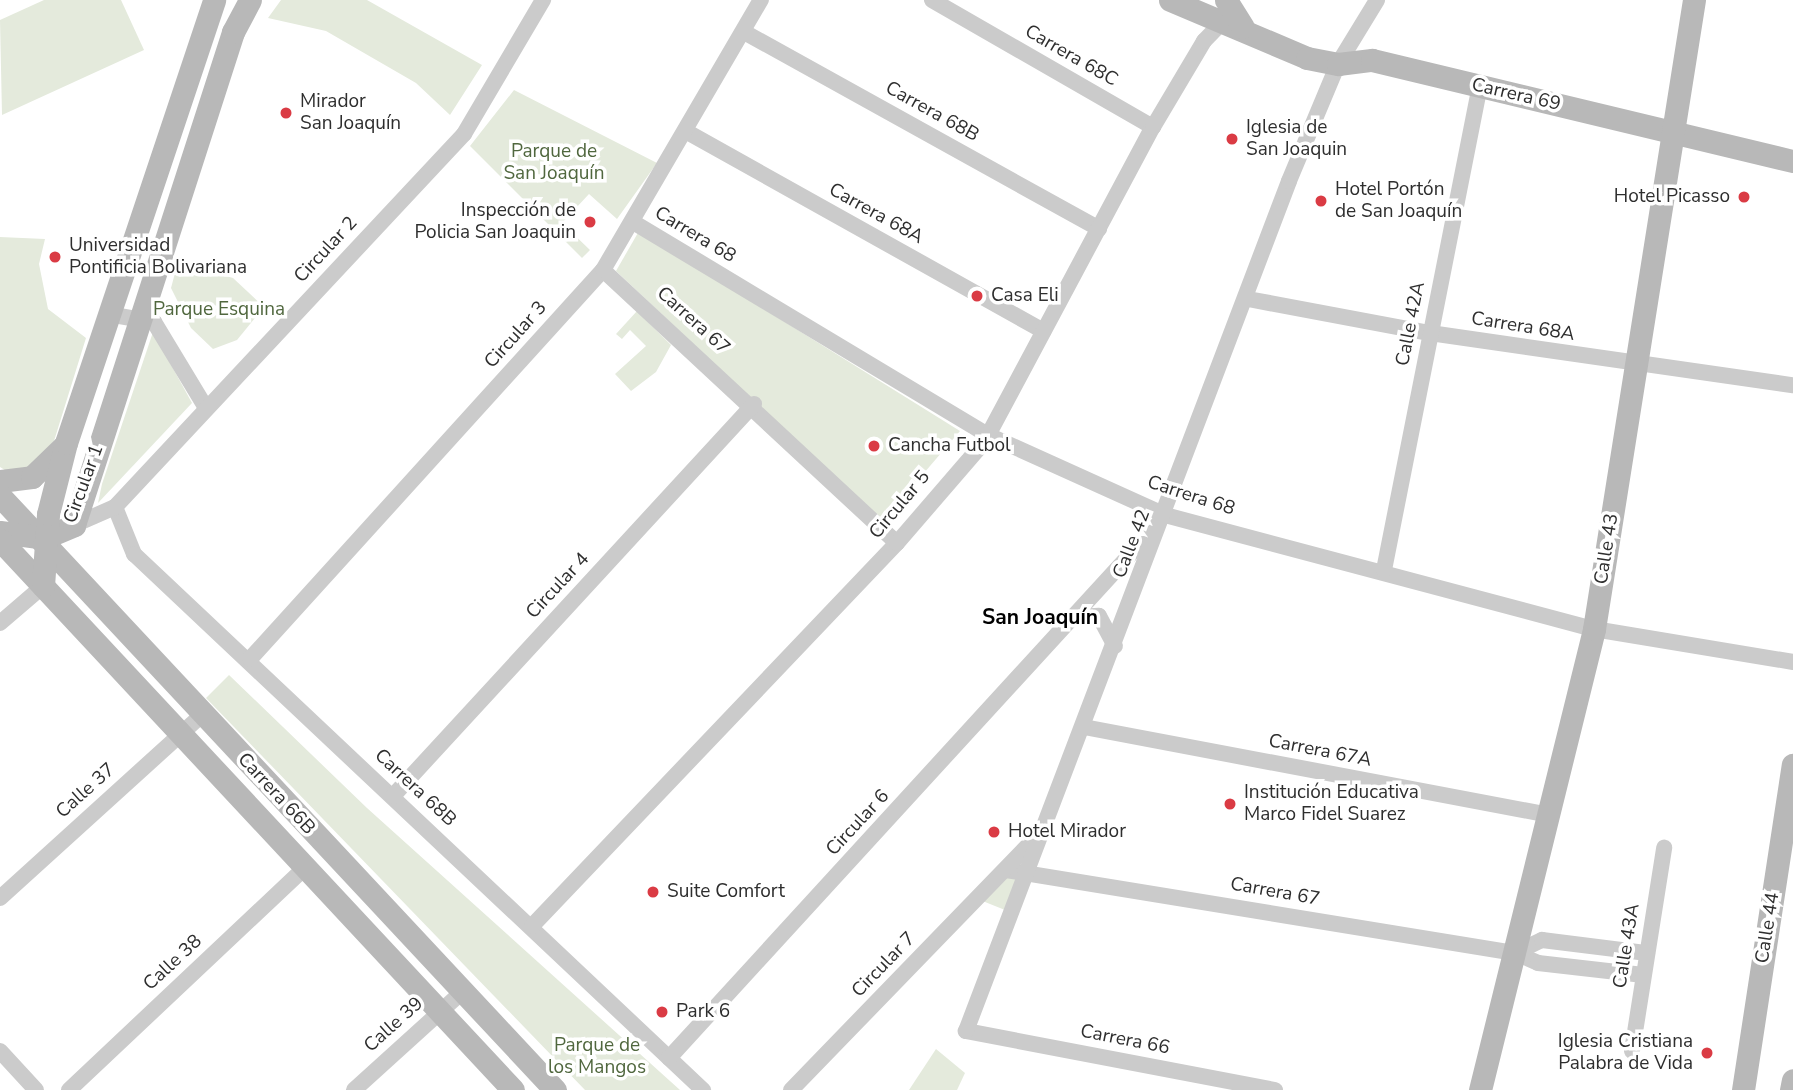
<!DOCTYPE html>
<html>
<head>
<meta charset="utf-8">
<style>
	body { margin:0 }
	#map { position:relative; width:1793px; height:1090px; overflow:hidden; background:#fff; font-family:"Nunito Sans",sans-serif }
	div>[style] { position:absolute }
	.green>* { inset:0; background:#e4eadc }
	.street>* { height:16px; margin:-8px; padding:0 8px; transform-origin:8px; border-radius:8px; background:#cbcbcb }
	.secondary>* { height:23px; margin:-11.5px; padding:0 11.5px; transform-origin:11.5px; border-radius:11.5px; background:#b8b8b8 }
	.dots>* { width:19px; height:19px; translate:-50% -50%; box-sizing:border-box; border:4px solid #fff; border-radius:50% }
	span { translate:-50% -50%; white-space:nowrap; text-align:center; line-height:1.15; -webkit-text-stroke:7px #fff; paint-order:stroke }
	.street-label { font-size:19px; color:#2e2e2e }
	.poi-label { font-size:19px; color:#2e2e2e }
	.left { translate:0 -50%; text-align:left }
	.right { translate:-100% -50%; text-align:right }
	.park-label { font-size:19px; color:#50673e }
	.neighbourhood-label { font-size:21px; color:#000; font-weight:700 }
</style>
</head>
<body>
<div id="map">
	<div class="green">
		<i style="clip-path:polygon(44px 0,121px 0,144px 50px,2px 115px,0 20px)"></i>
		<i style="clip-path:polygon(281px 0,367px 0,482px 65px,450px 115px,416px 83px,326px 31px,268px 18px)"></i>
		<i style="clip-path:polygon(514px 90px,657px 163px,617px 219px,589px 194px,562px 223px,590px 250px,582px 258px,470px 146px)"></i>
		<i style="clip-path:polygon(639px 231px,960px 431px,882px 522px,616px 271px)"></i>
		<i style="clip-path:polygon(0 237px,45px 239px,39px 264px,48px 309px,86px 338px,54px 441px,27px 469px,8px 472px,0 467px)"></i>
		<i style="clip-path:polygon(178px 262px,233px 278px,264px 307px,237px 340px,213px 349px,191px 328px,171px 288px)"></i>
		<i style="clip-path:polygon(637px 311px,671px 345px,656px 372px,631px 391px,615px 374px,646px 346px,630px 330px,622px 339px,616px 334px)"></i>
		<i style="clip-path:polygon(153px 332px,192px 403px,98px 503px,102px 484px)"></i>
		<i style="clip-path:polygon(229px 675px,367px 808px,680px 1090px,585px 1090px,206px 698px)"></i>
		<i style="clip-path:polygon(1008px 870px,1019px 871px,1005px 910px,980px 900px)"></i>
		<i style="clip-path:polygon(936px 1049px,965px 1073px,957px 1090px,909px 1090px)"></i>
	</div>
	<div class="street">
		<i style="left:932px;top:0;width:255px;rotate:29.9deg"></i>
		<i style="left:744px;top:32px;width:406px;rotate:29deg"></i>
		<i style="left:689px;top:133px;width:406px;rotate:29.2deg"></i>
		<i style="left:633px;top:222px;width:414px;rotate:31deg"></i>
		<i style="left:988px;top:435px;width:194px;rotate:24.3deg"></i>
		<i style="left:1165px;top:515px;width:444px;rotate:14.9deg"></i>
		<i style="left:1594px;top:629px;width:202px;rotate:9.4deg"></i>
		<i style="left:603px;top:270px;width:401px;rotate:42.9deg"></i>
		<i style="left:1248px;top:299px;width:185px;rotate:10.6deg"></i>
		<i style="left:1430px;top:333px;width:367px;rotate:8.2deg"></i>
		<i style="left:108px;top:314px;width:47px;rotate:9.9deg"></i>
		<i style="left:154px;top:322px;width:100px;rotate:58.8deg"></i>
		<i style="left:115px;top:507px;width:51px;rotate:68deg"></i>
		<i style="left:134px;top:554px;width:782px;rotate:43.29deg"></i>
		<i style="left:74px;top:525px;width:45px;rotate:-23.7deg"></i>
		<i style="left:115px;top:507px;width:511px;rotate:-46.9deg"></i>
		<i style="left:464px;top:134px;width:156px;rotate:-59.5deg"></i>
		<i style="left:1384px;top:570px;width:493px;rotate:-78.8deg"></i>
		<i style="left:1077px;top:617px;width:22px;rotate:-3deg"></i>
		<i style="left:1099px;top:616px;width:34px;rotate:62deg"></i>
		<i style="left:0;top:623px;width:57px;rotate:-40.7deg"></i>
		<i style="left:250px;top:659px;width:525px;rotate:-47.78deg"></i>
		<i style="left:603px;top:270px;width:313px;rotate:-59.7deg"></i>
		<i style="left:1084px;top:727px;width:473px;rotate:10.7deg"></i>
		<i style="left:393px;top:796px;width:533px;rotate:-47.36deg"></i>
		<i style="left:1006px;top:870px;width:516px;rotate:9.26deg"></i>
		<i style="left:1515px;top:953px;width:25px;rotate:23deg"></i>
		<i style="left:1538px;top:963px;width:106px;rotate:6.5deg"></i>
		<i style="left:0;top:898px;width:273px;rotate:-42.2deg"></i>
		<i style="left:532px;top:926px;width:529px;rotate:-46.38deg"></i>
		<i style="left:897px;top:543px;width:135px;rotate:-49.2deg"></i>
		<i style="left:985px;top:441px;width:356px;rotate:-61.9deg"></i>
		<i style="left:1153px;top:127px;width:100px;rotate:-59.3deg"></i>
		<i style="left:1204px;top:41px;width:35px;rotate:-46deg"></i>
		<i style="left:1515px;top:953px;width:30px;rotate:-26deg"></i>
		<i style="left:1542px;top:940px;width:106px;rotate:7.1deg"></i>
		<i style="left:0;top:1051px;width:53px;rotate:47.3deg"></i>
		<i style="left:1632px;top:1051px;width:206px;rotate:-81deg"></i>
		<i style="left:669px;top:1058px;width:723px;rotate:-47.52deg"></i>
		<i style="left:69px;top:1090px;width:325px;rotate:-43.3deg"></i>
		<i style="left:354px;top:1090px;width:146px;rotate:-42.2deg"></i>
		<i style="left:791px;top:1090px;width:358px;rotate:-45.9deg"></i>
		<i style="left:1275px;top:1090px;width:315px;rotate:-169.2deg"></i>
		<i style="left:966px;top:1031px;width:909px;rotate:-69.19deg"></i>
		<i style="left:1289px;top:181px;width:127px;rotate:-67.3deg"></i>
		<i style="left:1338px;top:64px;width:75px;rotate:-58.6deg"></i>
	</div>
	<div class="secondary">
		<i style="left:1170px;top:0;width:149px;rotate:22.9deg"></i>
		<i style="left:1307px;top:58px;width:32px;rotate:11deg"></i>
		<i style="left:1338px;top:64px;width:34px;rotate:-7deg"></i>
		<i style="left:1372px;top:60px;width:433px;rotate:13.5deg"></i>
		<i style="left:1226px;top:0;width:32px;rotate:58deg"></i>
		<i style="left:0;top:481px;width:32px;rotate:-7deg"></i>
		<i style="left:32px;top:477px;width:42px;rotate:-44deg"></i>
		<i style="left:0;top:496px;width:813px;rotate:46.94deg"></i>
		<i style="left:0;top:532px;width:44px;rotate:7.8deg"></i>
		<i style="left:44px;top:538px;width:33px;rotate:-23deg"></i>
		<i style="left:74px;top:525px;width:518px;rotate:-72.12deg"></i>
		<i style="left:233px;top:32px;width:36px;rotate:-62deg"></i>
		<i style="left:0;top:540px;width:752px;rotate:46.99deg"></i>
		<i style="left:43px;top:586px;width:72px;rotate:-86deg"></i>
		<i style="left:48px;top:514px;width:73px;rotate:-75.8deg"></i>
		<i style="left:66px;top:443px;width:467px;rotate:-71.5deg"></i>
		<i style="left:1480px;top:1090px;width:475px;rotate:-76.1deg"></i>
		<i style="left:1594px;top:629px;width:637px;rotate:-80.97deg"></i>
		<i style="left:1743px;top:1090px;width:329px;rotate:-81.3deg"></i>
		<i style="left:1791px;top:1090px;width:10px;rotate:-79deg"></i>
	</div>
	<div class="dots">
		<i style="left:286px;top:113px;background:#da3b44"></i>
		<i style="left:1232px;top:139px;background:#da3b44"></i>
		<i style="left:1744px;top:197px;background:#da3b44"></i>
		<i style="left:1321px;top:201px;background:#da3b44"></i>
		<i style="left:590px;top:222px;background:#da3b44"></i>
		<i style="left:55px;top:257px;background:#da3b44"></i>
		<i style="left:977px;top:296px;background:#da3b44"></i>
		<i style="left:874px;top:446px;background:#da3b44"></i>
		<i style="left:1230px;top:804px;background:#da3b44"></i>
		<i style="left:994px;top:832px;background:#da3b44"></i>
		<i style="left:653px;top:892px;background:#da3b44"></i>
		<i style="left:662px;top:1012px;background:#da3b44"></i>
		<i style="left:1707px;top:1053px;background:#da3b44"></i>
	</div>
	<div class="street-label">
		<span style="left:1071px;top:56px;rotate:30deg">Carrera 68C</span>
		<span style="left:1516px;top:95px;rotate:13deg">Carrera 69</span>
		<span style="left:932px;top:112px;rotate:29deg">Carrera 68B</span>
		<span style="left:876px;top:214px;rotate:29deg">Carrera 68A</span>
		<span style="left:695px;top:235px;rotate:31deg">Carrera 68</span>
		<span style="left:326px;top:250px;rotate:-47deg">Circular 2</span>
		<span style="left:693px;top:321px;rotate:42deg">Carrera 67</span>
		<span style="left:1411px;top:324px;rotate:-79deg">Calle 42A</span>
		<span style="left:1523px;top:327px;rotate:9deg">Carrera 68A</span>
		<span style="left:516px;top:335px;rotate:-48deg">Circular 3</span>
		<span style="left:84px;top:484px;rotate:-70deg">Circular 1</span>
		<span style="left:1191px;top:496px;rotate:18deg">Carrera 68</span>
		<span style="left:900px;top:505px;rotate:-50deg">Circular 5</span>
		<span style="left:1132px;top:544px;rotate:-69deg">Calle 42</span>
		<span style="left:1607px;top:549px;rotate:-81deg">Calle 43</span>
		<span style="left:558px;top:586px;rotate:-47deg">Circular 4</span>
		<span style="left:1320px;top:751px;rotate:11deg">Carrera 67A</span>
		<span style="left:415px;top:788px;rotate:43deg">Carrera 68B</span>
		<span style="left:86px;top:791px;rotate:-42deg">Calle 37</span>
		<span style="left:276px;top:794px;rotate:47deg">Carrera 66B</span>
		<span style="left:858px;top:823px;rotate:-47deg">Circular 6</span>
		<span style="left:1275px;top:892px;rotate:10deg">Carrera 67</span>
		<span style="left:1768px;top:928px;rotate:-81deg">Calle 44</span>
		<span style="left:1627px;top:946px;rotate:-81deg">Calle 43A</span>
		<span style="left:173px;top:963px;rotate:-43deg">Calle 38</span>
		<span style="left:884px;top:965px;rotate:-46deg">Circular 7</span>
		<span style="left:394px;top:1025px;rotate:-42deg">Calle 39</span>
		<span style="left:1125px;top:1040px;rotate:11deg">Carrera 66</span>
	</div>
	<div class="poi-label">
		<span class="left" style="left:300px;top:113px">Mirador<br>San Joaquín</span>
		<span class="left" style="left:1246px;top:139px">Iglesia de<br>San Joaquin</span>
		<span class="left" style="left:1335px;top:201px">Hotel Portón<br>de San Joaquín</span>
		<span class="right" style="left:1730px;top:197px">Hotel Picasso</span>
		<span class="right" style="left:576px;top:222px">Inspección de<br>Policia San Joaquin</span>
		<span class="left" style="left:69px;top:257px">Universidad<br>Pontificia Bolivariana</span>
		<span class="left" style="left:991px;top:296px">Casa Eli</span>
		<span class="left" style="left:888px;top:446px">Cancha Futbol</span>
		<span class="left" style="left:1244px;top:804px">Institución Educativa<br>Marco Fidel Suarez</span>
		<span class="left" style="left:1008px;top:832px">Hotel Mirador</span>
		<span class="left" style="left:667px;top:892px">Suite Comfort</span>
		<span class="left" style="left:676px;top:1012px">Park 6</span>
		<span class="right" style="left:1693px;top:1053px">Iglesia Cristiana<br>Palabra de Vida</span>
	</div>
	<div class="park-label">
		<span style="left:554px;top:163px">Parque de<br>San Joaquín</span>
		<span style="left:219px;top:310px">Parque Esquina</span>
		<span style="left:597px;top:1057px">Parque de<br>los Mangos</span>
	</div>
	<div class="neighbourhood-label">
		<span style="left:1040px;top:617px">San Joaquín</span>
	</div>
</div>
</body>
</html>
